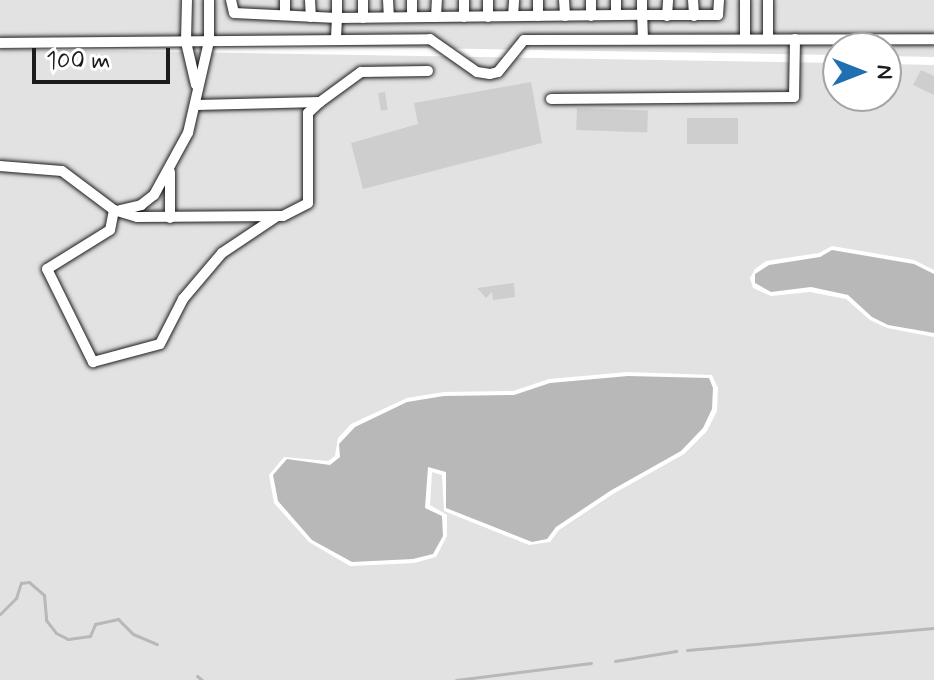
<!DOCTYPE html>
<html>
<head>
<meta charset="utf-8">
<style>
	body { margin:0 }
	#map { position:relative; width:934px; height:680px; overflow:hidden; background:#fff; font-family:Mynerve,sans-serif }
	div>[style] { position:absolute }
	.green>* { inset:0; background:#e2e2e2 }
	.water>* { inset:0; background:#b8b8b8 }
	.stream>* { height:3px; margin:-1.5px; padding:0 1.5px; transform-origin:1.5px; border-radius:1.5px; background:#b8b8b8 }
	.building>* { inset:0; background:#cecece; transform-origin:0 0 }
	.roads { filter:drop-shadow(0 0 2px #1c1c1c) drop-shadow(0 0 2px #1c1c1c) }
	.minor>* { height:10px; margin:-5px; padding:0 5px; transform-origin:5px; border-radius:5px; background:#fff }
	span { translate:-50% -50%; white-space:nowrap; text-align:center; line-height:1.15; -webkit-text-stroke:7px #fff; paint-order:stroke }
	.north { position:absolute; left:822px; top:32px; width:80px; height:80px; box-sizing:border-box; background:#fff; border:2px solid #a4a4a4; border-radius:50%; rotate:90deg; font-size:22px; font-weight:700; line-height:32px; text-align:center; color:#1c1c1c }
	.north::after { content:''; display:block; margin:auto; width:28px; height:36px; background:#1f6fb2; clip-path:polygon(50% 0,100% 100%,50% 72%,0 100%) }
	.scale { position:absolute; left:32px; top:48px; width:138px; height:36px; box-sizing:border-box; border:4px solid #1c1c1c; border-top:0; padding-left:10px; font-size:24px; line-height:28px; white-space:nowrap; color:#1c1c1c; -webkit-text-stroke:6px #fff; paint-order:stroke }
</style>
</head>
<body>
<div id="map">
	<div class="green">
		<i style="clip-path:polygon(0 0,934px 0,934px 57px,886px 56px,886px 48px,838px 48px,838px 55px,0 41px)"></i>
		<i style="clip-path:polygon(evenodd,0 49px,838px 63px,838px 96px,886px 96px,886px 64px,934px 65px,934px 270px,914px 260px,832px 246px,819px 253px,766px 261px,755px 269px,750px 278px,753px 288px,771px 296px,810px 292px,846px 299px,870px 320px,887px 328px,934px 337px,934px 680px,0 680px,0 49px,628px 372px,712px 375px,718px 388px,717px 411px,707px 431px,684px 454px,613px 494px,559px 530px,550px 542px,529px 545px,444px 511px,442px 475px,432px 472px,430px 505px,447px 515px,447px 536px,436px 557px,414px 563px,350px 566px,309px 542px,274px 503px,269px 475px,284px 457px,328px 461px,335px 456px,338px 438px,351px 424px,407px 398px,444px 392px,513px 391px,549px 379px,628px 372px)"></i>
	</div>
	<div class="water">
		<i style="clip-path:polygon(832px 250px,914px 264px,934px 274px,934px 333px,888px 325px,872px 317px,848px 295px,811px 287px,771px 292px,755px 283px,755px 274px,769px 265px,820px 257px)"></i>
		<i style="clip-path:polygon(628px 376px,709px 378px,713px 388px,712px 409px,703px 428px,681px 451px,610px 491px,556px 527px,547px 539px,532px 542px,446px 508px,446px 472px,428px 467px,425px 508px,442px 516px,443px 536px,433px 554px,413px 559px,352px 562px,312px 540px,278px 501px,273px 475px,287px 459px,330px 465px,340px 457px,339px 444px,355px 427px,407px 402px,444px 396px,514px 395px,550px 383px)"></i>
	</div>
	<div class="stream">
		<i style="left:0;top:614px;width:23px;rotate:-45deg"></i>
		<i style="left:16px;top:598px;width:16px;rotate:-72deg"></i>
		<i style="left:21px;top:583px;width:8px;rotate:-7deg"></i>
		<i style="left:29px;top:582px;width:20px;rotate:41deg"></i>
		<i style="left:44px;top:595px;width:25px;rotate:85deg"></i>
		<i style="left:46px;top:620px;width:16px;rotate:52deg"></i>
		<i style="left:56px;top:633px;width:13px;rotate:27deg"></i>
		<i style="left:68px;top:639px;width:22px;rotate:-8deg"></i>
		<i style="left:90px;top:636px;width:13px;rotate:-67deg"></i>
		<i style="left:95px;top:624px;width:24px;rotate:-12deg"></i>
		<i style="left:118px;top:619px;width:21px;rotate:45deg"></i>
		<i style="left:133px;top:634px;width:26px;rotate:23deg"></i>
		<i style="left:687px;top:650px;width:248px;rotate:-5.1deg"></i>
		<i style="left:615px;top:661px;width:62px;rotate:-9.3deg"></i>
		<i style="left:197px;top:676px;width:6px;rotate:39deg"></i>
		<i style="left:456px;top:680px;width:136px;rotate:-7.2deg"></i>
	</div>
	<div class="building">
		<i style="clip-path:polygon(921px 70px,934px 76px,934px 95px,913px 85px)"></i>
		<i style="clip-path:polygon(531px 82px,542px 143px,363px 189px,351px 143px,418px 124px,414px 103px)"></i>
		<i style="left:385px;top:92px;width:18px;height:7px;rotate:81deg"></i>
		<i style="left:577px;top:108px;width:71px;height:22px;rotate:2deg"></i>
		<i style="left:687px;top:118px;width:51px;height:26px"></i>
		<i style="clip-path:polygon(514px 283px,515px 297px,493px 300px,492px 292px,486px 298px,477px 288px)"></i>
	</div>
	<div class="roads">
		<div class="minor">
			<i style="left:187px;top:0;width:42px;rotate:91.4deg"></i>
			<i style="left:186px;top:42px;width:44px;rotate:76.9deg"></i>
			<i style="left:231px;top:0;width:13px;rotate:77deg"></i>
			<i style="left:234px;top:13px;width:103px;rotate:2.8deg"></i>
			<i style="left:337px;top:18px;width:22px;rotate:93deg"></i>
			<i style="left:310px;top:0;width:17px;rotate:87deg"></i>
			<i style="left:337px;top:0;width:18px;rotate:90deg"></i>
			<i style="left:337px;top:18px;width:305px;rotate:-0.6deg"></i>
			<i style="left:642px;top:15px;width:15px;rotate:-90deg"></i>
			<i style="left:388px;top:0;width:17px;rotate:87deg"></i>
			<i style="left:564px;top:0;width:16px;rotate:86deg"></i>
			<i style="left:693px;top:0;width:16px;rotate:86deg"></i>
			<i style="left:745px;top:0;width:39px;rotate:90deg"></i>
			<i style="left:768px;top:0;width:38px;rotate:90deg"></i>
			<i style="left:285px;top:15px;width:15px;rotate:-90deg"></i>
			<i style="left:616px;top:15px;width:15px;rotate:-90deg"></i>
			<i style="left:513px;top:16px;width:16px;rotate:-86deg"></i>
			<i style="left:538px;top:16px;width:16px;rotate:-90deg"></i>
			<i style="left:591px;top:16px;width:16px;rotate:-90deg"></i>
			<i style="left:667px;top:16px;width:16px;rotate:-86deg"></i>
			<i style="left:412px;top:17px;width:17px;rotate:-90deg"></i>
			<i style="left:436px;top:17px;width:17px;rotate:-87deg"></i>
			<i style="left:464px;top:17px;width:17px;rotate:-90deg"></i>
			<i style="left:488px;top:17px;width:17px;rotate:-90deg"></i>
			<i style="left:363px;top:18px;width:18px;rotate:-90deg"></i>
			<i style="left:643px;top:39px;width:24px;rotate:-92deg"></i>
			<i style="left:642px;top:15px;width:76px"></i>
			<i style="left:718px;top:15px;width:15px;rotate:-86deg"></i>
			<i style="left:0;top:43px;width:430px;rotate:-0.5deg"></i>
			<i style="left:430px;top:39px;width:57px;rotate:35.1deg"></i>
			<i style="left:477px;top:72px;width:13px;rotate:9deg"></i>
			<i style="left:490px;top:74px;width:8px;rotate:-14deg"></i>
			<i style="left:498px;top:72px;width:41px;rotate:-50.9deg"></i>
			<i style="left:524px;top:40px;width:410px;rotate:-0.1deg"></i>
			<i style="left:551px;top:99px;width:243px;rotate:-0.5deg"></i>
			<i style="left:794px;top:97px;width:58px;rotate:-89deg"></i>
			<i style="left:196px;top:105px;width:124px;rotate:-1.4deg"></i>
			<i style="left:320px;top:102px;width:51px;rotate:-36.2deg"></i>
			<i style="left:361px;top:72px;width:67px;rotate:-0.9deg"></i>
			<i style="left:0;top:166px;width:62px;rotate:4.6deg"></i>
			<i style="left:62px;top:171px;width:65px;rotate:36.9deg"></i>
			<i style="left:114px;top:210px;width:24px;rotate:17deg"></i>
			<i style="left:137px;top:217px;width:146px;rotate:-0.4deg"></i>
			<i style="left:283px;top:216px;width:28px;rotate:-27deg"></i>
			<i style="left:308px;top:203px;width:90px;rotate:-90deg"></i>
			<i style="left:308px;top:113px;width:16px;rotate:-43deg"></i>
			<i style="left:170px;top:172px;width:46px;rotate:90deg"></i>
			<i style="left:114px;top:210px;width:20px;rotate:101deg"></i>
			<i style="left:110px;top:230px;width:74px;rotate:148.2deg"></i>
			<i style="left:47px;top:269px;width:104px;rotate:63.7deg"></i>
			<i style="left:93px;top:362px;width:69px;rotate:-15deg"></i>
			<i style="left:160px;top:344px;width:51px;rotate:-62.9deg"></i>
			<i style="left:183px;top:299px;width:60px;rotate:-49.7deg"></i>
			<i style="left:222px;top:253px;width:65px;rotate:-33.7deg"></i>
			<i style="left:120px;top:210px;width:22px;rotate:-13deg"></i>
			<i style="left:141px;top:205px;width:16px;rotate:-38deg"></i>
			<i style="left:154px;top:195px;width:71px;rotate:-61.3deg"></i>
			<i style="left:188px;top:133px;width:94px;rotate:-77.1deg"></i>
			<i style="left:209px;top:41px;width:41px;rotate:-90deg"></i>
		</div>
	</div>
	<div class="north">N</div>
	<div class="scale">100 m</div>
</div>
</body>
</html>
